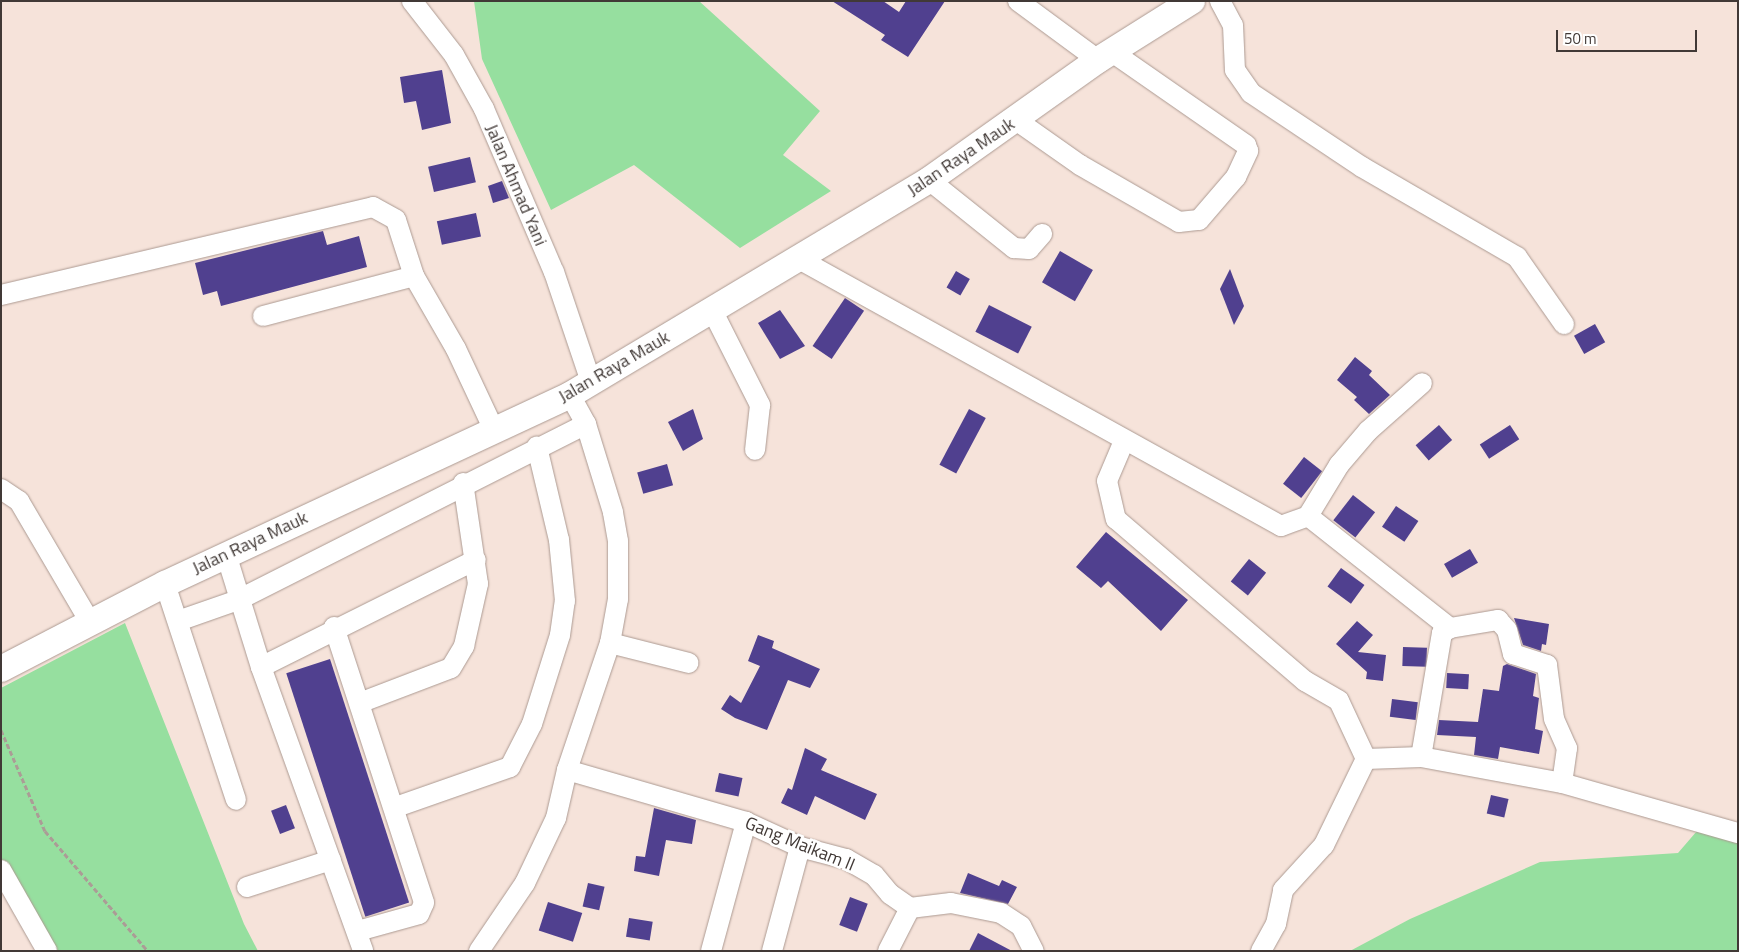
<!DOCTYPE html>
<html>
<head>
<meta charset="utf-8">
<style>
	body { margin:0 }
	#map { position:relative; width:1739px; height:952px; overflow:hidden; background:#f6e3da; font-family:"Titillium Web",sans-serif }
	div>[style] { position:absolute }
	.green>* { inset:0; background:#96df9f }
	.building>* { inset:0; background:#50408f; transform-origin:0 0 }
	.path>* { height:3px; margin-top:-1.5px; transform-origin:0; background:repeating-linear-gradient(90deg,#ab9c96 0 5px,transparent 0 7.5px) }
	.roads { filter:drop-shadow(0 0 1px #ac9a92) drop-shadow(0 0 1px #ac9a92) }
	.minor>* { height:20px; margin:-10px; padding:0 10px; transform-origin:10px; border-radius:10px; background:#fff }
	.major>* { height:26px; margin:-13px; padding:0 13px; transform-origin:13px; border-radius:13px; background:#fff }
	span { translate:-50% -50%; white-space:nowrap; text-align:center; line-height:1.15; -webkit-text-stroke:5px #fff; paint-order:stroke }
	.street-label { font-size:18px; color:#413936 }
	.frame { position:absolute; inset:0; border:2px solid #413936; pointer-events:none }
	.scale { position:absolute; left:1556px; top:30px; width:141px; height:22px; box-sizing:border-box; border:2px solid #413936; border-top:0; padding-left:6px; font-size:15px; line-height:18px; white-space:nowrap; color:#413936; -webkit-text-stroke:4px #fff; paint-order:stroke }
</style>
</head>
<body>
<div id="map">
	<div class="green">
		<i style="clip-path:polygon(474px 1px,699px 1px,820px 111px,783px 155px,831px 191px,740px 248px,634px 165px,551px 210px,482px 59px)"></i>
		<i style="clip-path:polygon(125px 623px,244px 924px,258px 951px,36px 951px,1px 887px,1px 688px)"></i>
		<i style="clip-path:polygon(1709px 817px,1738px 824px,1738px 951px,1350px 951px,1410px 919px,1540px 862px,1678px 853px)"></i>
	</div>
	<div class="building">
		<i style="clip-path:polygon(832px 1px,883px 1px,899px 12px,906px 1px,945px 1px,908px 57px,881px 40px,885px 35px)"></i>
		<i style="clip-path:polygon(442px 70px,451px 123px,422px 130px,416px 101px,404px 103px,400px 77px)"></i>
		<i style="left:470px;top:157px;width:26px;height:43px;rotate:77deg"></i>
		<i style="clip-path:polygon(502px 181px,509px 198px,493px 203px,488px 186px)"></i>
		<i style="left:476px;top:213px;width:24px;height:40px;rotate:78deg"></i>
		<i style="clip-path:polygon(323px 231px,327px 245px,359px 236px,367px 267px,221px 306px,217px 291px,203px 295px,195px 263px)"></i>
		<i style="left:1060px;top:251px;width:38px;height:36px;rotate:30deg"></i>
		<i style="clip-path:polygon(1230px 269px,1244px 306px,1234px 325px,1220px 289px)"></i>
		<i style="left:956px;top:271px;width:16px;height:19px;rotate:30deg"></i>
		<i style="left:845px;top:298px;width:23px;height:58px;rotate:34deg"></i>
		<i style="left:989px;top:305px;width:48px;height:30px;rotate:27deg"></i>
		<i style="clip-path:polygon(780px 310px,805px 346px,780px 359px,758px 323px)"></i>
		<i style="left:1595px;top:324px;width:21px;height:24px;rotate:61deg"></i>
		<i style="clip-path:polygon(1355px 357px,1372px 371px,1369px 375px,1390px 395px,1369px 414px,1354px 400px,1357px 397px,1337px 380px)"></i>
		<i style="clip-path:polygon(693px 409px,703px 439px,683px 451px,668px 422px)"></i>
		<i style="left:969px;top:409px;width:19px;height:63px;rotate:28deg"></i>
		<i style="left:1439px;top:425px;width:20px;height:31px;rotate:49deg"></i>
		<i style="left:1510px;top:425px;width:17px;height:36px;rotate:57deg"></i>
		<i style="left:1304px;top:457px;width:23px;height:34px;rotate:38deg"></i>
		<i style="left:667px;top:464px;width:22px;height:31px;rotate:74deg"></i>
		<i style="left:1353px;top:495px;width:28px;height:32px;rotate:38deg"></i>
		<i style="left:1396px;top:506px;width:27px;height:25px;rotate:34deg"></i>
		<i style="clip-path:polygon(1106px 532px,1188px 600px,1161px 631px,1108px 581px,1101px 588px,1076px 567px)"></i>
		<i style="left:1470px;top:549px;width:16px;height:30px;rotate:60deg"></i>
		<i style="left:1249px;top:559px;width:22px;height:29px;rotate:39deg"></i>
		<i style="left:1341px;top:568px;width:29px;height:23px;rotate:36deg"></i>
		<i style="clip-path:polygon(1514px 618px,1549px 624px,1546px 645px,1542px 644px,1541px 651px,1523px 645px)"></i>
		<i style="clip-path:polygon(1357px 621px,1373px 635px,1358px 652px,1386px 655px,1383px 681px,1366px 679px,1367px 672px,1336px 644px)"></i>
		<i style="clip-path:polygon(758px 635px,774px 641px,772px 648px,820px 669px,810px 688px,788px 680px,767px 730px,735px 718px,721px 709px,730px 695px,741px 703px,760px 666px,748px 661px)"></i>
		<i style="left:1403px;top:647px;width:24px;height:19px;rotate:2deg"></i>
		<i style="left:330px;top:659px;width:256px;height:46px;rotate:72deg"></i>
		<i style="clip-path:polygon(1507px 664px,1536px 674px,1533px 696px,1539px 698px,1535px 729px,1543px 731px,1539px 754px,1500px 747px,1498px 759px,1474px 755px,1476px 737px,1437px 735px,1439px 720px,1478px 722px,1483px 689px,1499px 691px,1503px 666px)"></i>
		<i style="left:1447px;top:673px;width:22px;height:15px;rotate:3deg"></i>
		<i style="left:1392px;top:699px;width:26px;height:18px;rotate:7deg"></i>
		<i style="clip-path:polygon(805px 748px,827px 759px,821px 770px,877px 794px,865px 820px,815px 796px,807px 815px,781px 803px,788px 788px,792px 790px)"></i>
		<i style="left:719px;top:773px;width:24px;height:19px;rotate:12deg"></i>
		<i style="left:1491px;top:795px;width:18px;height:19px;rotate:13deg"></i>
		<i style="left:286px;top:805px;width:25px;height:16px;rotate:69deg"></i>
		<i style="clip-path:polygon(654px 808px,696px 820px,692px 844px,666px 840px,659px 876px,634px 871px,636px 856px,645px 857px)"></i>
		<i style="clip-path:polygon(968px 873px,999px 886px,1002px 880px,1017px 887px,1008px 904px,960px 893px)"></i>
		<i style="left:588px;top:883px;width:17px;height:24px;rotate:13deg"></i>
		<i style="left:850px;top:897px;width:19px;height:30px;rotate:21deg"></i>
		<i style="left:548px;top:902px;width:36px;height:30px;rotate:18deg"></i>
		<i style="left:629px;top:918px;width:24px;height:19px;rotate:9deg"></i>
		<i style="clip-path:polygon(978px 933px,1012px 951px,969px 951px)"></i>
	</div>
	<div class="path">
		<i style="left:1px;top:730px;width:110px;rotate:66.5deg"></i>
		<i style="left:45px;top:831px;width:158px;rotate:49.4deg"></i>
	</div>
	<div class="roads">
		<div class="minor">
			<i style="left:412px;top:1px;width:68px;rotate:52.1deg"></i>
			<i style="left:454px;top:55px;width:62px;rotate:60.9deg"></i>
			<i style="left:484px;top:109px;width:177px;rotate:66.8deg"></i>
			<i style="left:554px;top:272px;width:116px;rotate:71.4deg"></i>
			<i style="left:1018px;top:1px;width:99px;rotate:36.4deg"></i>
			<i style="left:1220px;top:1px;width:27px;rotate:62deg"></i>
			<i style="left:1233px;top:25px;width:45px;rotate:87.5deg"></i>
			<i style="left:1235px;top:70px;width:28px;rotate:55deg"></i>
			<i style="left:1251px;top:93px;width:133px;rotate:33.7deg"></i>
			<i style="left:1362px;top:167px;width:179px;rotate:30.1deg"></i>
			<i style="left:1517px;top:257px;width:82px;rotate:55deg"></i>
			<i style="left:1016px;top:120px;width:78px;rotate:35.1deg"></i>
			<i style="left:1080px;top:165px;width:114px;rotate:29.9deg"></i>
			<i style="left:1179px;top:222px;width:20px;rotate:-6deg"></i>
			<i style="left:1199px;top:220px;width:57px;rotate:-49.3deg"></i>
			<i style="left:1236px;top:177px;width:29px;rotate:-65deg"></i>
			<i style="left:1248px;top:151px;width:6px;rotate:-108deg"></i>
			<i style="left:1246px;top:145px;width:163px;rotate:-145.2deg"></i>
			<i style="left:929px;top:180px;width:109px;rotate:38.7deg"></i>
			<i style="left:1014px;top:248px;width:15px;rotate:4deg"></i>
			<i style="left:1029px;top:249px;width:20px;rotate:-49deg"></i>
			<i style="left:799px;top:259px;width:551px;rotate:28.98deg"></i>
			<i style="left:1281px;top:526px;width:29px;rotate:-20deg"></i>
			<i style="left:1308px;top:516px;width:60px;rotate:-58.7deg"></i>
			<i style="left:1339px;top:465px;width:45px;rotate:-49.5deg"></i>
			<i style="left:1368px;top:431px;width:72px;rotate:-41.6deg"></i>
			<i style="left:1px;top:295px;width:382px;rotate:-13.3deg"></i>
			<i style="left:373px;top:207px;width:26px;rotate:29deg"></i>
			<i style="left:396px;top:220px;width:59px;rotate:72.2deg"></i>
			<i style="left:414px;top:276px;width:84px;rotate:60.1deg"></i>
			<i style="left:456px;top:349px;width:89px;rotate:64.9deg"></i>
			<i style="left:711px;top:308px;width:109px;rotate:63.2deg"></i>
			<i style="left:760px;top:405px;width:45px;rotate:96.3deg"></i>
			<i style="left:263px;top:316px;width:156px;rotate:-14.8deg"></i>
			<i style="left:1124px;top:441px;width:43px;rotate:113deg"></i>
			<i style="left:1107px;top:481px;width:39px;rotate:77deg"></i>
			<i style="left:1116px;top:519px;width:249px;rotate:40.6deg"></i>
			<i style="left:1305px;top:681px;width:39px;rotate:30deg"></i>
			<i style="left:1339px;top:701px;width:64px;rotate:65deg"></i>
			<i style="left:1366px;top:759px;width:55px;rotate:-2.1deg"></i>
			<i style="left:1421px;top:757px;width:143px;rotate:10.4deg"></i>
			<i style="left:1562px;top:783px;width:183px;rotate:15.9deg"></i>
			<i style="left:1px;top:489px;width:22px;rotate:34deg"></i>
			<i style="left:19px;top:501px;width:140px;rotate:59.6deg"></i>
			<i style="left:1308px;top:516px;width:181px;rotate:38.3deg"></i>
			<i style="left:226px;top:554px;width:118px;rotate:72.8deg"></i>
			<i style="left:261px;top:667px;width:302px;rotate:70.2deg"></i>
			<i style="left:165px;top:584px;width:227px;rotate:71.8deg"></i>
			<i style="left:178px;top:621px;width:64px;rotate:-19.3deg"></i>
			<i style="left:238px;top:600px;width:390px;rotate:-26.8deg"></i>
			<i style="left:334px;top:627px;width:290px;rotate:71.9deg"></i>
			<i style="left:424px;top:903px;width:12px;rotate:114deg"></i>
			<i style="left:419px;top:914px;width:63px;rotate:164.4deg"></i>
			<i style="left:610px;top:643px;width:81px;rotate:14.2deg"></i>
			<i style="left:261px;top:667px;width:240px;rotate:-26.5deg"></i>
			<i style="left:362px;top:702px;width:95px;rotate:-20.9deg"></i>
			<i style="left:451px;top:668px;width:26px;rotate:-59deg"></i>
			<i style="left:464px;top:646px;width:64px;rotate:-77.3deg"></i>
			<i style="left:478px;top:584px;width:102px;rotate:-98.4deg"></i>
			<i style="left:1421px;top:757px;width:126px;rotate:-80.4deg"></i>
			<i style="left:1442px;top:633px;width:9px;rotate:-32deg"></i>
			<i style="left:1450px;top:628px;width:49px;rotate:-9.5deg"></i>
			<i style="left:1498px;top:620px;width:13px;rotate:48deg"></i>
			<i style="left:1507px;top:630px;width:25px;rotate:76deg"></i>
			<i style="left:1513px;top:654px;width:36px;rotate:18deg"></i>
			<i style="left:1547px;top:665px;width:54px;rotate:82.6deg"></i>
			<i style="left:1554px;top:719px;width:32px;rotate:66deg"></i>
			<i style="left:1567px;top:748px;width:35px;rotate:98deg"></i>
			<i style="left:567px;top:770px;width:186px;rotate:16.2deg"></i>
			<i style="left:746px;top:822px;width:60px;rotate:24.8deg"></i>
			<i style="left:800px;top:847px;width:48px;rotate:14.6deg"></i>
			<i style="left:846px;top:859px;width:32px;rotate:30deg"></i>
			<i style="left:874px;top:875px;width:25px;rotate:50deg"></i>
			<i style="left:890px;top:894px;width:24px;rotate:35deg"></i>
			<i style="left:910px;top:908px;width:41px;rotate:-7deg"></i>
			<i style="left:951px;top:903px;width:51px;rotate:11.3deg"></i>
			<i style="left:1001px;top:913px;width:24px;rotate:33deg"></i>
			<i style="left:1021px;top:926px;width:28px;rotate:63deg"></i>
			<i style="left:396px;top:807px;width:121px;rotate:-19.3deg"></i>
			<i style="left:510px;top:767px;width:48px;rotate:-62.9deg"></i>
			<i style="left:532px;top:724px;width:93px;rotate:-72.5deg"></i>
			<i style="left:560px;top:635px;width:34px;rotate:-82deg"></i>
			<i style="left:565px;top:601px;width:61px;rotate:-95.6deg"></i>
			<i style="left:559px;top:540px;width:96px;rotate:-103.3deg"></i>
			<i style="left:1px;top:870px;width:93px;rotate:60.4deg"></i>
			<i style="left:247px;top:887px;width:88px;rotate:-17.8deg"></i>
			<i style="left:479px;top:951px;width:82px;rotate:-55.9deg"></i>
			<i style="left:525px;top:883px;width:72px;rotate:-64.5deg"></i>
			<i style="left:556px;top:818px;width:49px;rotate:-77.1deg"></i>
			<i style="left:567px;top:770px;width:134px;rotate:-71.3deg"></i>
			<i style="left:610px;top:643px;width:45px;rotate:-79.7deg"></i>
			<i style="left:618px;top:599px;width:58px;rotate:-90deg"></i>
			<i style="left:618px;top:541px;width:29px;rotate:-100deg"></i>
			<i style="left:613px;top:512px;width:92px;rotate:-107.1deg"></i>
			<i style="left:586px;top:424px;width:33px;rotate:-119deg"></i>
			<i style="left:711px;top:951px;width:134px;rotate:-74.8deg"></i>
			<i style="left:772px;top:951px;width:108px;rotate:-74.9deg"></i>
			<i style="left:888px;top:951px;width:48px;rotate:-62.9deg"></i>
			<i style="left:1261px;top:951px;width:31px;rotate:-61deg"></i>
			<i style="left:1276px;top:924px;width:35px;rotate:-78deg"></i>
			<i style="left:1283px;top:890px;width:61px;rotate:-47.7deg"></i>
			<i style="left:1324px;top:845px;width:96px;rotate:-64deg"></i>
		</div>
		<div class="major">
			<i style="left:1px;top:669px;width:185px;rotate:-27.4deg"></i>
			<i style="left:165px;top:584px;width:447px;rotate:-25deg"></i>
			<i style="left:570px;top:395px;width:418px;rotate:-30.9deg"></i>
			<i style="left:929px;top:180px;width:207px;rotate:-35.4deg"></i>
			<i style="left:1098px;top:60px;width:111px;rotate:-32.1deg"></i>
		</div>
	</div>
	<div class="street-label">
		<span style="left:961px;top:157px;rotate:-34deg">Jalan Raya Mauk</span>
		<span style="left:516px;top:185px;rotate:67deg">Jalan Ahmad Yani</span>
		<span style="left:614px;top:367px;rotate:-30deg">Jalan Raya Mauk</span>
		<span style="left:250px;top:543px;rotate:-25deg">Jalan Raya Mauk</span>
		<span style="left:800px;top:844px;rotate:22deg">Gang Maikam II</span>
	</div>
	<div class="frame"></div>
	<div class="scale">50 m</div>
</div>
</body>
</html>
